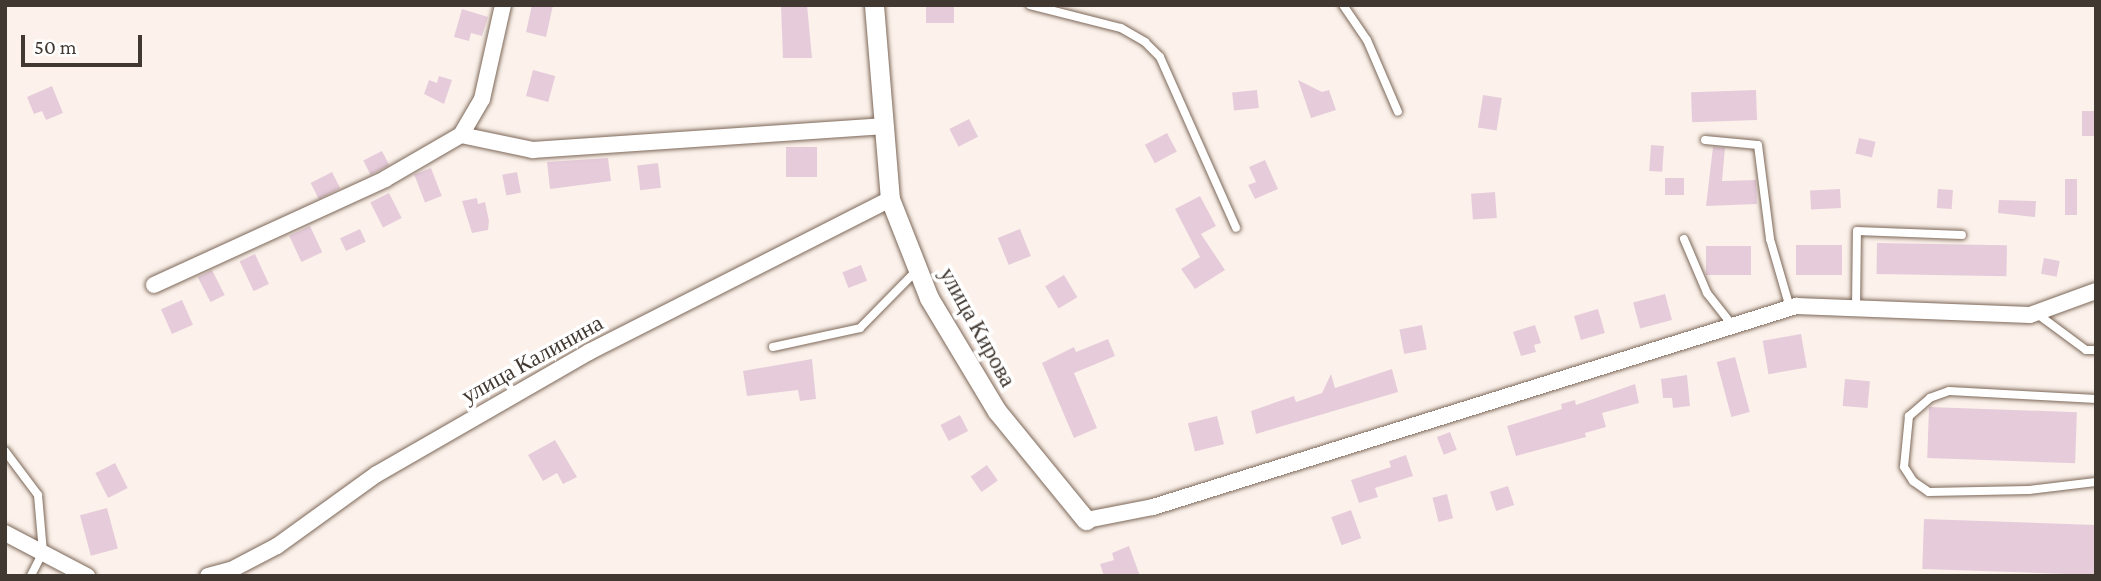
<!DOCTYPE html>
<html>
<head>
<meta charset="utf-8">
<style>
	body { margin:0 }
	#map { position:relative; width:2101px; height:581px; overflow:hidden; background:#fcf2eb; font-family:"Crimson Pro",serif }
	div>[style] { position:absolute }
	.building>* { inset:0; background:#e6ccdb; transform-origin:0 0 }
	.roads { filter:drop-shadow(0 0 2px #7c6758) drop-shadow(0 0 2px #7c6758) }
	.service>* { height:8px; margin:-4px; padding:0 4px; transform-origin:4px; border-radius:4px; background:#fff }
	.minor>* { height:16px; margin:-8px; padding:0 8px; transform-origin:8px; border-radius:8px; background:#fff }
	.tertiary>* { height:19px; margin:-9.5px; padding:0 9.5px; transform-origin:9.5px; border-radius:9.5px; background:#fff }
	span { translate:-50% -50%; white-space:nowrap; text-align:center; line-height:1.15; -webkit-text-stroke:7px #fff; paint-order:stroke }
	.street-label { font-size:23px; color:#413831 }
	.frame { position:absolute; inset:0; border:7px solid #413831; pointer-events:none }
	.scale { position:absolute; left:21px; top:35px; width:121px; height:32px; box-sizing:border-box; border:4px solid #413831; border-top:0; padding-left:9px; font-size:21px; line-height:24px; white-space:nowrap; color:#413831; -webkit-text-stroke:5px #fff; paint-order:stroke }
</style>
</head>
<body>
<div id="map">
	<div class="building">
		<i style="clip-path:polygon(532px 5px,553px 5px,546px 37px,526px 32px)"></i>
		<i style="clip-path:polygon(781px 5px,807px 5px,812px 58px,783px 58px)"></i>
		<i style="left:926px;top:5px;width:28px;height:18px"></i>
		<i style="clip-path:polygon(462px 9px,488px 17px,482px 36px,471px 33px,469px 41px,454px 37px)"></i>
		<i style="left:533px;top:70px;width:23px;height:27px;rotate:15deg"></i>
		<i style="clip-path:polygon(439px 76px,452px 80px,444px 104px,424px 94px,429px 80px,437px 83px)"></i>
		<i style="clip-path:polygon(1298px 80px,1322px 92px,1329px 90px,1336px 110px,1311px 118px)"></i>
		<i style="clip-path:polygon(52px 86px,63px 113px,46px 120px,42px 111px,34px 114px,27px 97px)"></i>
		<i style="left:1257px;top:90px;width:18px;height:25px;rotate:84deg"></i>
		<i style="left:1756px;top:90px;width:30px;height:65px;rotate:88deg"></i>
		<i style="left:1483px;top:95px;width:19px;height:33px;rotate:9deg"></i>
		<i style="left:2082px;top:111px;width:14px;height:25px"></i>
		<i style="left:969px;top:119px;width:20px;height:22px;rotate:63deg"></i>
		<i style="left:1167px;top:133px;width:21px;height:25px;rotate:62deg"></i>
		<i style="left:1859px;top:138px;width:17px;height:16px;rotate:13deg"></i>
		<i style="left:1651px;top:145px;width:13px;height:26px;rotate:4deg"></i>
		<i style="left:817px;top:147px;width:30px;height:31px;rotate:90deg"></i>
		<i style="clip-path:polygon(1713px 147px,1725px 148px,1722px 181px,1756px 180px,1757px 204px,1706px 206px)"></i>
		<i style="left:382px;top:151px;width:16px;height:21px;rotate:63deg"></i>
		<i style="clip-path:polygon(608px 158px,611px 181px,550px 189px,547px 162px)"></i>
		<i style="clip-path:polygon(1265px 160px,1278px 189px,1255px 199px,1248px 185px,1256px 182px,1249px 167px)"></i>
		<i style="left:658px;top:163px;width:25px;height:21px;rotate:83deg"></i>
		<i style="left:431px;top:168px;width:30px;height:18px;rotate:69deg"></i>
		<i style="left:332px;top:172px;width:18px;height:24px;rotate:63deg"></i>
		<i style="left:517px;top:172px;width:21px;height:15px;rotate:79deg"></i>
		<i style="left:1684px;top:178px;width:17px;height:19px;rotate:90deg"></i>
		<i style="left:2065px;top:179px;width:12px;height:36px"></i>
		<i style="left:1840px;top:189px;width:19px;height:30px;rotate:87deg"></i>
		<i style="left:1938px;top:189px;width:15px;height:19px;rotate:4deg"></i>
		<i style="left:1495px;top:192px;width:26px;height:24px;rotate:86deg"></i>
		<i style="left:389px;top:193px;width:28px;height:21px;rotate:63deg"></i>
		<i style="clip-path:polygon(1200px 196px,1216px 226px,1201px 234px,1225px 270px,1195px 289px,1181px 269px,1200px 257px,1175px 209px)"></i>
		<i style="clip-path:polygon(477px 198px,478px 204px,485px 202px,489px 221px,488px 230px,472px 233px,462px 201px)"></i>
		<i style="clip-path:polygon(1999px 200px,2036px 201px,2035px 217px,1998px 213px)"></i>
		<i style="left:310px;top:226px;width:29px;height:23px;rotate:65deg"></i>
		<i style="left:360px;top:229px;width:14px;height:22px;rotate:65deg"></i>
		<i style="left:1020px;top:229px;width:29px;height:24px;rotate:68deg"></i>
		<i style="left:1877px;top:243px;width:130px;height:31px;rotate:1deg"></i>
		<i style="left:1796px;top:245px;width:46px;height:30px"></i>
		<i style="left:1706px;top:246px;width:45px;height:29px"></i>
		<i style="left:255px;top:254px;width:33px;height:17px;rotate:65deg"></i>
		<i style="left:2044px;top:258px;width:16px;height:16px;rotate:11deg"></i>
		<i style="left:861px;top:265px;width:17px;height:20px;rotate:69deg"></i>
		<i style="left:212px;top:270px;width:28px;height:16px;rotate:63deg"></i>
		<i style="left:1064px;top:275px;width:26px;height:22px;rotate:59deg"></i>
		<i style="left:1665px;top:294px;width:27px;height:33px;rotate:75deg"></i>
		<i style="left:182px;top:300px;width:27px;height:23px;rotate:66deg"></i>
		<i style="left:1598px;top:309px;width:25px;height:25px;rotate:74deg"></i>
		<i style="left:1422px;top:325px;width:25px;height:23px;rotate:79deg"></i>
		<i style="clip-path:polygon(1535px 325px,1541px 343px,1534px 345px,1536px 352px,1521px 356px,1513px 332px)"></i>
		<i style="left:1801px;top:334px;width:34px;height:39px;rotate:80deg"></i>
		<i style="clip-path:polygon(1108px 339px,1115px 356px,1074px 373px,1097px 428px,1074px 438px,1042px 363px,1074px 347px,1076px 352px)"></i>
		<i style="left:1735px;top:357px;width:57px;height:19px;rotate:75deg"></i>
		<i style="clip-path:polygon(812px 359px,816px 399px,800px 401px,798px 390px,747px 396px,743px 371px)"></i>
		<i style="clip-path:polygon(1392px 369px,1398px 392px,1256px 434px,1251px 411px,1294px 396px,1296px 402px,1322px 393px,1331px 374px,1335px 388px)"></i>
		<i style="clip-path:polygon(1687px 375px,1690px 406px,1673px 408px,1672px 398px,1663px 398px,1661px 379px)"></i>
		<i style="left:1845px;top:379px;width:25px;height:27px;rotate:5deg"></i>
		<i style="clip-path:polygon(1635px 384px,1639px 403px,1602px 413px,1606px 427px,1585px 433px,1586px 437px,1516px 456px,1507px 426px,1562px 409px,1561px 404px,1575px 400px,1576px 405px)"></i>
		<i style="left:1929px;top:407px;width:148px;height:51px;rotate:2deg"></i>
		<i style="left:960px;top:415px;width:18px;height:22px;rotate:63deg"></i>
		<i style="left:1217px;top:416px;width:29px;height:30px;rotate:76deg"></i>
		<i style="left:1450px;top:432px;width:19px;height:14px;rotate:69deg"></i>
		<i style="clip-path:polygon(555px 440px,577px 477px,563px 484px,557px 473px,543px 481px,528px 455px)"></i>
		<i style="clip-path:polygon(1406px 455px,1413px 476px,1375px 488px,1378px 497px,1359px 503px,1351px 480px,1391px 467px,1389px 461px)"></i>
		<i style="left:115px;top:463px;width:28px;height:22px;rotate:63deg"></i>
		<i style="left:987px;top:465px;width:19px;height:20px;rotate:55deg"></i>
		<i style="left:1508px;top:486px;width:20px;height:19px;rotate:72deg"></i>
		<i style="left:1447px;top:494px;width:25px;height:15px;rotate:76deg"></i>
		<i style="left:107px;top:508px;width:42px;height:28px;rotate:75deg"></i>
		<i style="left:1351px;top:510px;width:30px;height:21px;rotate:70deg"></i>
		<i style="left:1924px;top:519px;width:172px;height:50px;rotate:2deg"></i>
		<i style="clip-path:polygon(1129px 546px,1140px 576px,1104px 576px,1100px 564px,1114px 560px,1112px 553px)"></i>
	</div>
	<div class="roads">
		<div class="service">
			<i style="left:1030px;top:5px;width:94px;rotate:14.2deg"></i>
			<i style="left:1121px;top:28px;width:28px;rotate:30deg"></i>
			<i style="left:1145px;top:42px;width:21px;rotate:45deg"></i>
			<i style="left:1160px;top:57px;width:187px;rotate:66deg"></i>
			<i style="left:1343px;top:5px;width:42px;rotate:55.6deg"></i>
			<i style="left:1367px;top:40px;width:78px;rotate:66.7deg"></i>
			<i style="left:1705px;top:140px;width:53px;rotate:5.4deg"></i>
			<i style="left:1758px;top:145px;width:95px;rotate:82.7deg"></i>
			<i style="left:1770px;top:239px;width:72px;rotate:73.8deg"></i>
			<i style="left:1684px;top:239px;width:59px;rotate:66.9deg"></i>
			<i style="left:1707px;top:293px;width:42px;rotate:51.8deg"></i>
			<i style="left:1856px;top:308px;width:77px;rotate:-89.3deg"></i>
			<i style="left:1857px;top:231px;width:105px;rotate:2.2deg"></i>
			<i style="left:2036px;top:313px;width:62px;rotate:36.5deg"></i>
			<i style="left:2086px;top:350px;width:10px"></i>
			<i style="left:773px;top:347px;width:89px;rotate:-12.3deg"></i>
			<i style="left:860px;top:328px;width:78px;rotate:-45.5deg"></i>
			<i style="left:2096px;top:399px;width:147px;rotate:-176.9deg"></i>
			<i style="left:1949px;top:391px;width:20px;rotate:160deg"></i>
			<i style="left:1930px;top:398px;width:28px;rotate:139deg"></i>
			<i style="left:1909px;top:416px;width:51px;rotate:95.6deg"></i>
			<i style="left:1904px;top:467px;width:17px;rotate:57deg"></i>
			<i style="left:1913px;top:481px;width:19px;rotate:35deg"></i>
			<i style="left:1929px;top:492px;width:100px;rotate:-1.1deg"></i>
			<i style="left:2029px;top:490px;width:67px;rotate:-6.8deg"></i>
			<i style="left:5px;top:451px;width:55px;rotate:53.1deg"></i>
			<i style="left:38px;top:495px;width:57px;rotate:85deg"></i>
			<i style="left:43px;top:552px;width:27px;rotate:117deg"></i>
		</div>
		<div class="minor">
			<i style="left:461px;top:135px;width:42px;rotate:-59.7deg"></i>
			<i style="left:482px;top:99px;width:96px;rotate:-77.4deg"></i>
			<i style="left:154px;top:285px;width:254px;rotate:-24.6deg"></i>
			<i style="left:385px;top:179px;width:88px;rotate:-30.1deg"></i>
			<i style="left:461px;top:135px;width:74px;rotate:11.8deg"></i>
			<i style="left:533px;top:150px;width:349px;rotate:-3.9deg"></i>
			<i style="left:1086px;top:520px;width:68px;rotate:-11deg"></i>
			<i style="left:1153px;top:507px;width:674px;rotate:-17.36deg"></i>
			<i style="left:1796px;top:306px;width:234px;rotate:2.2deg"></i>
			<i style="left:2030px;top:315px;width:70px;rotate:-20deg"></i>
			<i style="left:5px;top:533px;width:93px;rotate:27.7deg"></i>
			<i style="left:208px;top:576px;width:24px;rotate:-15deg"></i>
			<i style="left:231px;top:570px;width:52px;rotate:-27.6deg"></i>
			<i style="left:277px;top:546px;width:123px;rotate:-35.8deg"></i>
			<i style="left:377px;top:474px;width:245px;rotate:-29.9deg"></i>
			<i style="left:589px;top:352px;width:338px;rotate:-26.9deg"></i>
		</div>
		<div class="tertiary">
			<i style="left:874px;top:5px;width:195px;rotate:85.3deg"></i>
			<i style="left:890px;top:199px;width:106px;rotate:68.5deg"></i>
			<i style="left:929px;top:298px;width:132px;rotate:59deg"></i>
			<i style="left:997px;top:411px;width:141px;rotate:50.8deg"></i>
		</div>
	</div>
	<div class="street-label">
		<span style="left:978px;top:327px;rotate:61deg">улица Кирова</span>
		<span style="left:532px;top:359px;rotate:-29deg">улица Калинина</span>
	</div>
	<div class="frame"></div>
	<div class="scale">50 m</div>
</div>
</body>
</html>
